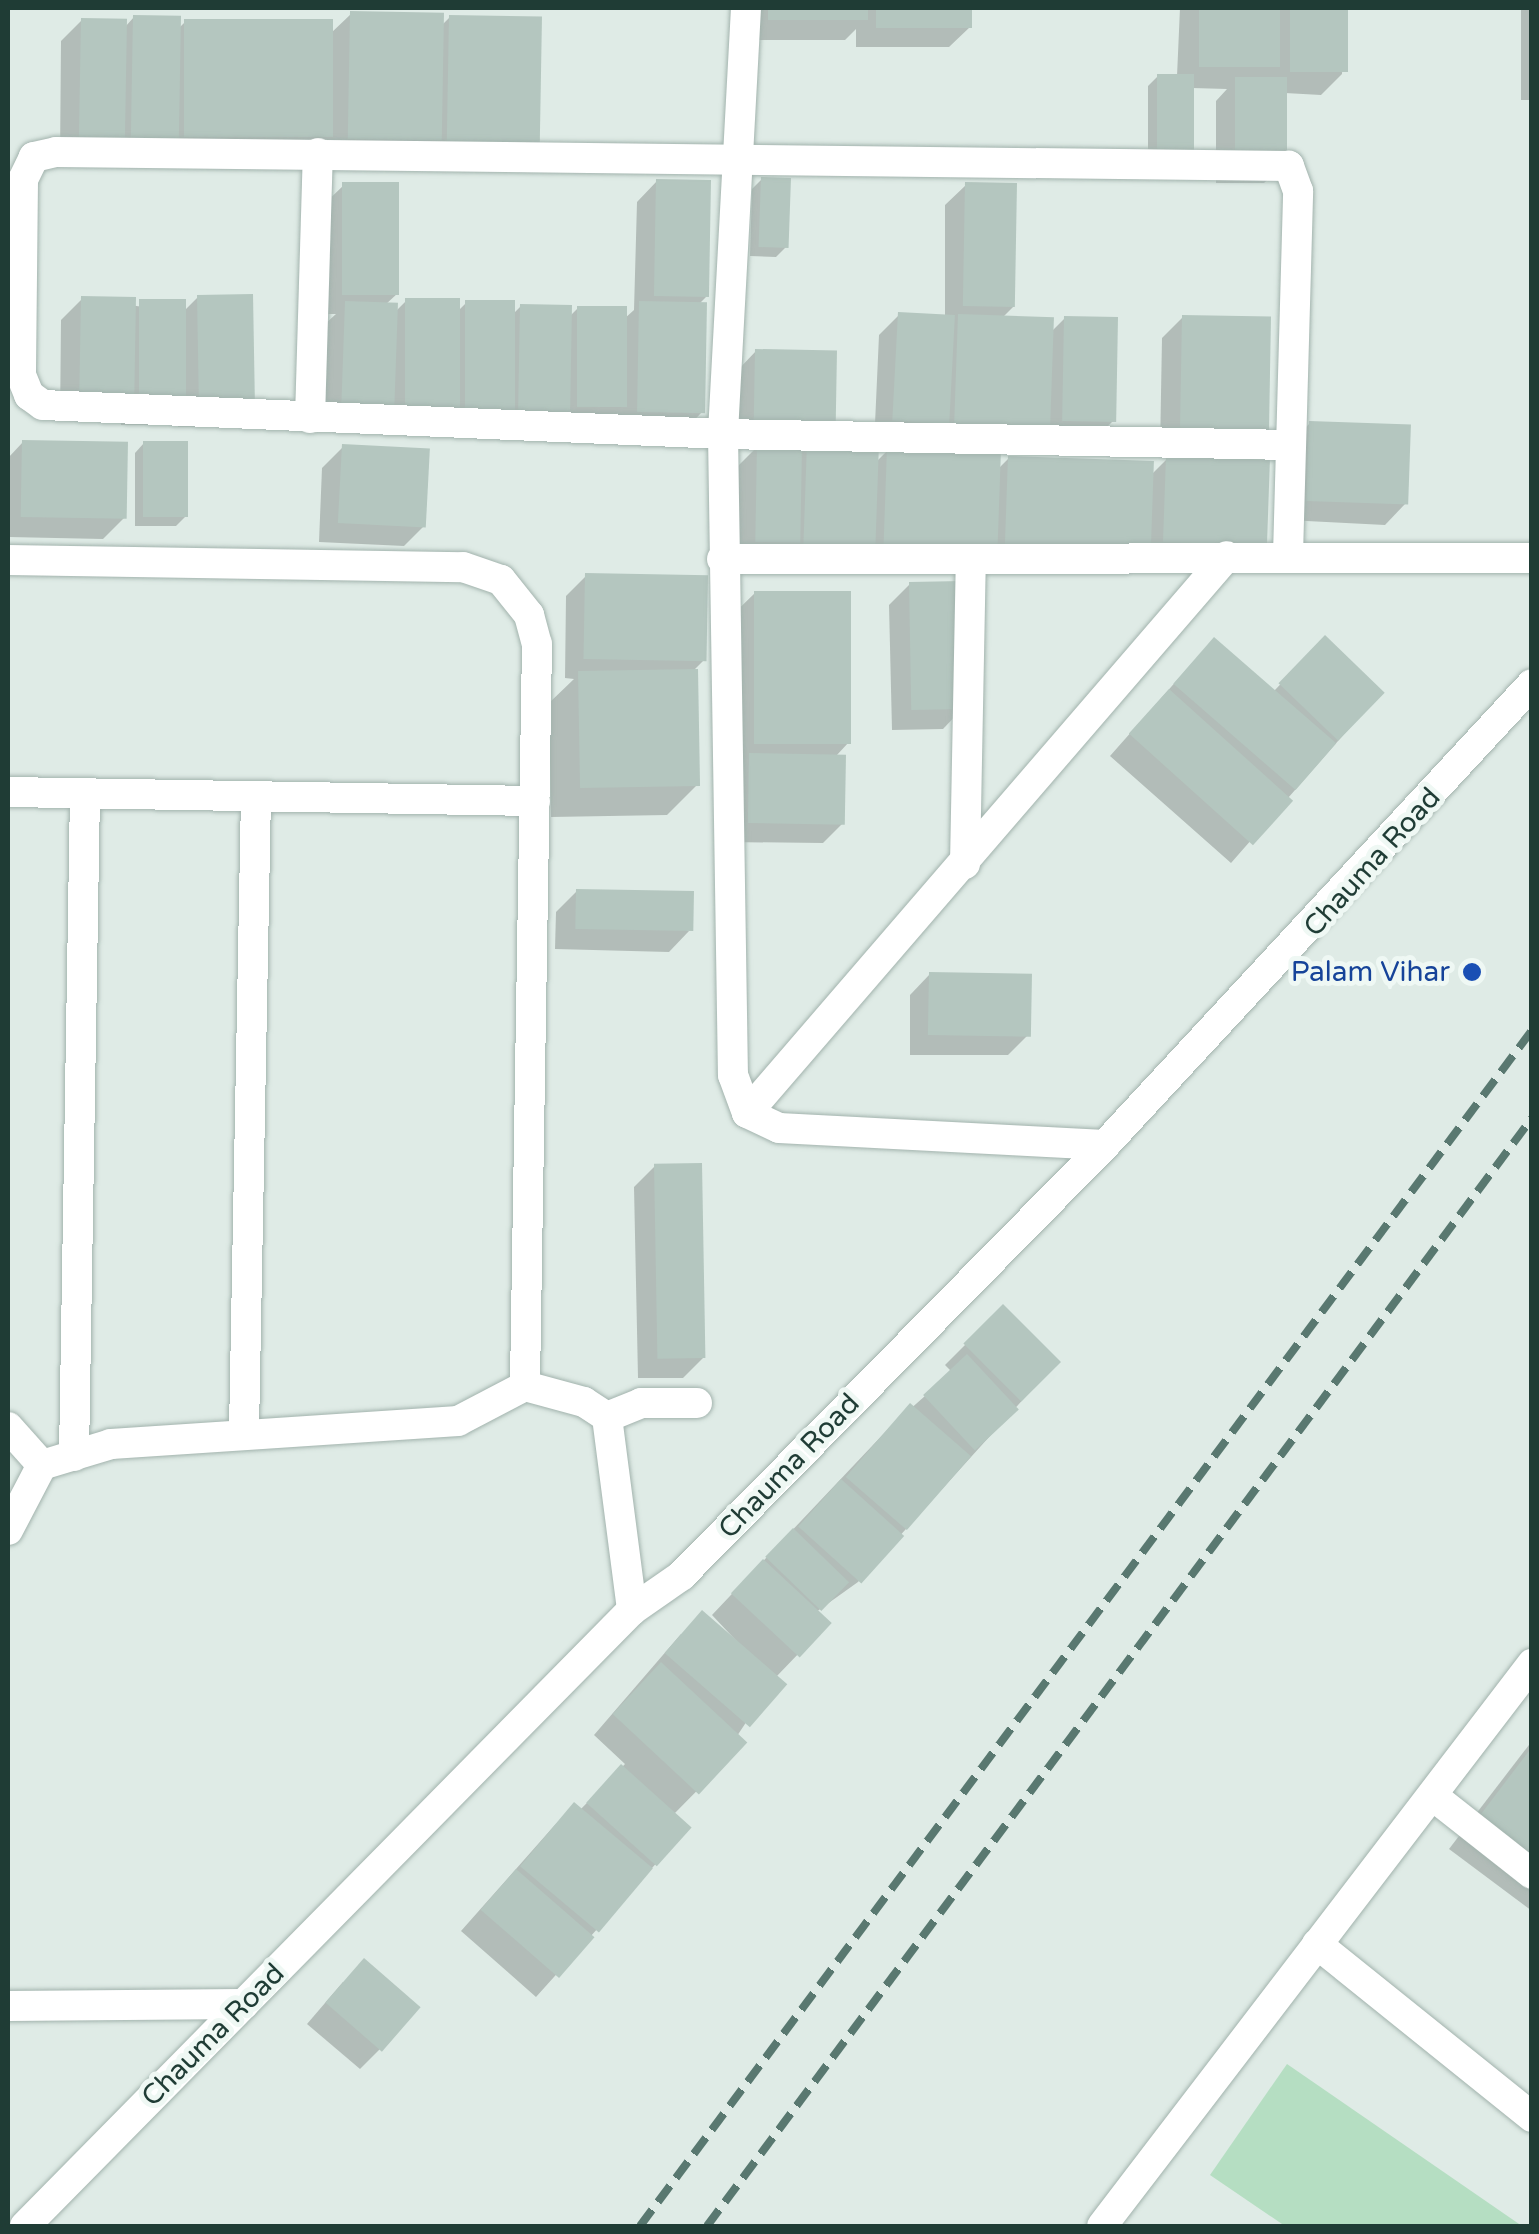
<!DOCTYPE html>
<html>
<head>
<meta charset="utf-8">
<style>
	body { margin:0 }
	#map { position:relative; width:1539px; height:2234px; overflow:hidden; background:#dfebe6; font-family:"Varela Round",sans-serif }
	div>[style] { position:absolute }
	.green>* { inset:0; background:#b5dec2 }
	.shadow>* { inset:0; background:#0003; transform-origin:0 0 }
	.building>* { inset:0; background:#b4c6bf; transform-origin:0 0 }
	.roads { filter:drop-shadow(0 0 2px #a2b3ad) drop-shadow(0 0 2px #a2b3ad) }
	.minor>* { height:30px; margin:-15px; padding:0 15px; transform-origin:15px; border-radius:15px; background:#fff }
	.rail>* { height:8px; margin-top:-4px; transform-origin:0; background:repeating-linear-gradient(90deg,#597870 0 20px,transparent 0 30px) }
	.dots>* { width:28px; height:28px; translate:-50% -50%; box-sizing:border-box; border:5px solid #eff8f4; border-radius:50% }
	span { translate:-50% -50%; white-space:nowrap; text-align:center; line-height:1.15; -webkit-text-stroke:10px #eff8f4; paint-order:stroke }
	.street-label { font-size:28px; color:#1f3c35 }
	.transit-label { font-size:28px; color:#164399 }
	.right { translate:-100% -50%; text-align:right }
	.frame { position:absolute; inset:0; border:10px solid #1f3c35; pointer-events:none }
</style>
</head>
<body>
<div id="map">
	<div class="green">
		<i style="clip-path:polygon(1287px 2064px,1522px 2226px,1285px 2226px,1210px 2175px)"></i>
	</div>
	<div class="shadow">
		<i style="clip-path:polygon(749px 8px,970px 8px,970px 27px,949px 47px,856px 47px,856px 29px,845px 40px,749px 40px)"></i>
		<i style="clip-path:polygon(1180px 8px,1346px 8px,1342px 74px,1321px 95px,1285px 93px,1285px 163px,1264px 183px,1216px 183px,1216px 101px,1227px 89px,1192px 88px,1192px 149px,1148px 159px,1148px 86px,1158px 76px,1177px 76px)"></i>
		<i style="left:1521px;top:8px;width:11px;height:92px"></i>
		<i style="clip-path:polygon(351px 14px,441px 26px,450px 17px,518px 163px,327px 159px,327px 139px,301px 165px,60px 157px,61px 41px,82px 20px,125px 27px,134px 17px,178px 29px,185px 22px,330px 34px)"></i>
		<i style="clip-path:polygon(762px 179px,786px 247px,776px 257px,750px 256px,752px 189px)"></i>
		<i style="clip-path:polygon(657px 181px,706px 297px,699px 304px,702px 412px,682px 433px,617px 432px,618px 413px,604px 426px,322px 424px,325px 324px,336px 314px,324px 314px,323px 205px,344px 185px,398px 293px,385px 305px,395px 312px,406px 301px,457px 312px,466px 303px,512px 315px,521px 306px,569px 317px,578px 308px,624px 319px,634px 310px,637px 202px)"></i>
		<i style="clip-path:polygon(966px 185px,1014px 306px,1002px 318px,1051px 332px,1065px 318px,1114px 420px,1093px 441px,876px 441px,876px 462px,888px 450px,998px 469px,1009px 458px,1151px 475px,1167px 459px,1266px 544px,734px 562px,737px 467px,758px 446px,800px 453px,811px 442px,734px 440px,736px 372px,756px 351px,833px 421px,874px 446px,879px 335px,899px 315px,945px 317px,945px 205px)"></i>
		<i style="clip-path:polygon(198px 297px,231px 426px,178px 427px,178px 410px,163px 425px,121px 425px,120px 413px,112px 422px,60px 421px,61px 320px,82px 299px,183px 312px)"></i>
		<i style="clip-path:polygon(1183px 317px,1266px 431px,1160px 450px,1162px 338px)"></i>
		<i style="clip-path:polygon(1310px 423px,1405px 504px,1385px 525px,1287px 520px,1290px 444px)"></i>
		<i style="clip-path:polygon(23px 442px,124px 518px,103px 539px,8px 537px,8px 458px)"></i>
		<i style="clip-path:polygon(144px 443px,186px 516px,176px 526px,135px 526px,135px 453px)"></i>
		<i style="clip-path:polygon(343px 447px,425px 525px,404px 546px,319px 542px,322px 468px)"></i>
		<i style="clip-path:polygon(586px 576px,704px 660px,695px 669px,697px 785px,667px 815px,551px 817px,549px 703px,574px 679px,565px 678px,566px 596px)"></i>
		<i style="clip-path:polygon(910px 584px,963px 708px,943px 729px,892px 730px,889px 605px)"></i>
		<i style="clip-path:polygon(755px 593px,849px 742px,836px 756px,844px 822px,823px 843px,728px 842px,724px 623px)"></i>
		<i style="clip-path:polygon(1325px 638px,1381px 692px,1231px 863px,1110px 756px,1194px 661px,1274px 691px)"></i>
		<i style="clip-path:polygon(577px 891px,689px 931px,669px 952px,555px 949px,556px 912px)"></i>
		<i style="clip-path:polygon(930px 974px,1029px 1034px,1008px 1055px,910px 1055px,910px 995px)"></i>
		<i style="clip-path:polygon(655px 1166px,704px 1357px,683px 1378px,638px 1378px,634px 1187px)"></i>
		<i style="clip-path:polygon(1003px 1307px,1057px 1362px,858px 1582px,816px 1612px,828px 1623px,776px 1677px,737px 1736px,744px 1743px,673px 1815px,688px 1828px,536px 1997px,461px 1931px,554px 1826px,574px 1806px,580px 1810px,625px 1764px,594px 1735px,681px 1634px,744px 1649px,712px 1615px,890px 1427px,952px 1372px,945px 1365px)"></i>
		<i style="clip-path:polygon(1532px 1741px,1532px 1911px,1449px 1849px)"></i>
		<i style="clip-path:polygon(343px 1982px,380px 2049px,360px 2069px,307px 2024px)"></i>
	</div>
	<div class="building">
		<i style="left:768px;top:8px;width:100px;height:12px"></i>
		<i style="left:876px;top:8px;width:96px;height:20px"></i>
		<i style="left:1199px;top:8px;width:81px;height:59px"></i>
		<i style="left:1290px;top:8px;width:58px;height:64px"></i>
		<i style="left:350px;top:11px;width:94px;height:128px;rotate:1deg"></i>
		<i style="left:133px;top:15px;width:48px;height:123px;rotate:1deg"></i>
		<i style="left:449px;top:15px;width:93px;height:127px;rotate:1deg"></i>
		<i style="left:81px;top:18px;width:46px;height:119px;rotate:1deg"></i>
		<i style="left:184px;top:19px;width:149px;height:118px"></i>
		<i style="left:1157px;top:74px;width:37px;height:76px"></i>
		<i style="left:1235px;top:77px;width:52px;height:87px"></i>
		<i style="left:761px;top:177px;width:30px;height:70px;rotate:2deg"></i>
		<i style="left:656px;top:179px;width:55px;height:117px;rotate:1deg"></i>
		<i style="left:342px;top:182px;width:57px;height:113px"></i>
		<i style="left:965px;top:182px;width:52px;height:124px;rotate:1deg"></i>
		<i style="left:253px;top:294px;width:113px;height:56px;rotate:89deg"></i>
		<i style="left:81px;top:296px;width:55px;height:105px;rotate:1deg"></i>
		<i style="left:405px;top:298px;width:55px;height:112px"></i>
		<i style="left:186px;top:299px;width:106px;height:47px;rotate:90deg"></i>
		<i style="left:465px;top:300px;width:50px;height:112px"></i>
		<i style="left:345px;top:301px;width:53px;height:103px;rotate:2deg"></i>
		<i style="left:639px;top:301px;width:68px;height:111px;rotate:1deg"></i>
		<i style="left:520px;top:304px;width:52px;height:107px;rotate:1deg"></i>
		<i style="left:577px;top:306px;width:50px;height:101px"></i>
		<i style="left:898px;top:312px;width:57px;height:109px;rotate:3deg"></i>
		<i style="left:958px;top:314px;width:96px;height:110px;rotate:2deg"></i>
		<i style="left:1182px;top:315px;width:89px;height:116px;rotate:1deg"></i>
		<i style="left:1064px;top:316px;width:54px;height:105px;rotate:1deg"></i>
		<i style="left:755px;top:349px;width:82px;height:72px;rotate:1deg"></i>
		<i style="left:1309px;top:421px;width:102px;height:80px;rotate:2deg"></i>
		<i style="left:22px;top:440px;width:106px;height:77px;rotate:1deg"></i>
		<i style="left:143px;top:441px;width:45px;height:76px"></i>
		<i style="left:807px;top:442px;width:72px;height:102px;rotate:2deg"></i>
		<i style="left:342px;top:444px;width:88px;height:79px;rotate:3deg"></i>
		<i style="left:757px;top:444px;width:45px;height:98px;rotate:1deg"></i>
		<i style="left:887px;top:447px;width:114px;height:100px;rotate:2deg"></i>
		<i style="left:1008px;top:456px;width:146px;height:90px;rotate:2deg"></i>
		<i style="left:1166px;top:456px;width:104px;height:86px;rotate:2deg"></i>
		<i style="left:585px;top:573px;width:123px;height:86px;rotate:1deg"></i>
		<i style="left:963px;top:581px;width:128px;height:54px;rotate:89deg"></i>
		<i style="left:754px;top:591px;width:97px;height:153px"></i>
		<i style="left:1325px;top:635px;width:83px;height:67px;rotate:44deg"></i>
		<i style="left:1214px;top:637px;width:162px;height:62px;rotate:41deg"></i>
		<i style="left:698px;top:669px;width:117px;height:120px;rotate:89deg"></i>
		<i style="left:1169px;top:689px;width:167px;height:60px;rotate:42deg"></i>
		<i style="left:749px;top:753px;width:97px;height:70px;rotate:1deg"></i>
		<i style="left:576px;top:889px;width:118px;height:40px;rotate:1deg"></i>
		<i style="left:929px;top:972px;width:103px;height:63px;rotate:1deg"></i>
		<i style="left:702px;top:1163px;width:195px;height:48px;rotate:89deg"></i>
		<i style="left:1003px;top:1304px;width:82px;height:56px;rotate:45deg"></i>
		<i style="left:967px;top:1354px;width:76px;height:60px;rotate:47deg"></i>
		<i style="left:910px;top:1403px;width:81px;height:98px;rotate:41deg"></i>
		<i style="left:841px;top:1479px;width:85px;height:64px;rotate:42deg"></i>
		<i style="left:793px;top:1528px;width:78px;height:40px;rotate:44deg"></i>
		<i style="left:763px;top:1559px;width:94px;height:47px;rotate:43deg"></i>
		<i style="left:702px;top:1610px;width:113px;height:57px;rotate:41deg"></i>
		<i style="left:661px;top:1662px;width:118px;height:71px;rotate:43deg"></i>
		<i style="clip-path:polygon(1532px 1747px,1532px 1858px,1478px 1818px)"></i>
		<i style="left:621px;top:1764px;width:95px;height:52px;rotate:42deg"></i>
		<i style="left:574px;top:1802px;width:103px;height:84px;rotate:40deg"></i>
		<i style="left:516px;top:1869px;width:104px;height:54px;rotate:41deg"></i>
		<i style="left:364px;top:1958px;width:75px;height:59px;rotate:41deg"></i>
	</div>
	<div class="roads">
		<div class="minor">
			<i style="left:746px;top:8px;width:427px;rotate:93.1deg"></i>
			<i style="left:723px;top:434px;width:641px;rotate:89.11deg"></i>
			<i style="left:733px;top:1075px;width:40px;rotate:69.8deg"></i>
			<i style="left:747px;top:1113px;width:35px;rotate:25deg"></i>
			<i style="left:779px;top:1128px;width:326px;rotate:3deg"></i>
			<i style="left:310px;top:418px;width:265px;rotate:-88.3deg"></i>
			<i style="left:1288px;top:555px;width:364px;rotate:-88.4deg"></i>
			<i style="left:1298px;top:191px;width:27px;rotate:-110deg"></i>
			<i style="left:1289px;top:166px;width:1233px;rotate:-179.35deg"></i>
			<i style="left:56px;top:152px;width:23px;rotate:167deg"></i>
			<i style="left:34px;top:157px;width:25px;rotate:116deg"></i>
			<i style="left:23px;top:180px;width:195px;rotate:90.6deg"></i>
			<i style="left:21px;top:375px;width:22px;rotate:68deg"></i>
			<i style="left:29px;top:395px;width:17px;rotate:36deg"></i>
			<i style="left:43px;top:405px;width:681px;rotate:2.44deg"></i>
			<i style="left:723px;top:434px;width:568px;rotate:1.11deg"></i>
			<i style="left:722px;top:559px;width:810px;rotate:-0.07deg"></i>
			<i style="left:8px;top:560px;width:455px;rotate:0.9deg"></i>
			<i style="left:463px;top:567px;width:40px;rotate:18.9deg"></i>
			<i style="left:501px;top:580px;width:45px;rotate:51.3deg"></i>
			<i style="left:529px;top:615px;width:30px;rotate:75deg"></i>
			<i style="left:537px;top:644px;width:742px;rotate:90.93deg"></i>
			<i style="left:8px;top:792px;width:527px;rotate:0.98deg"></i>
			<i style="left:965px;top:864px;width:305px;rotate:-88.9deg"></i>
			<i style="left:747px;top:1113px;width:735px;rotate:-49.25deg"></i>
			<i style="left:607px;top:1417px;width:195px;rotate:82.6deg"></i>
			<i style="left:607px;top:1417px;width:37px;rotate:-22deg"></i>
			<i style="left:641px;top:1403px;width:56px"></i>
			<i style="left:8px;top:1427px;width:51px;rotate:48.2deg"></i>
			<i style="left:244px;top:1431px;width:634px;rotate:-88.92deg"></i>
			<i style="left:74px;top:1456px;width:662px;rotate:-89.05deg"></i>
			<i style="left:8px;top:1530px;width:73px;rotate:-62.4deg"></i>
			<i style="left:42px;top:1465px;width:72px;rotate:-16.9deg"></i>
			<i style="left:111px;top:1444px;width:348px;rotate:-3.8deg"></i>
			<i style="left:458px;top:1421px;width:76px;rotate:-27.6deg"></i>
			<i style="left:525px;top:1386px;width:61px;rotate:15.2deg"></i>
			<i style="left:584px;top:1402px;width:27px;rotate:33deg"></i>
			<i style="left:1433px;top:1796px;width:126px;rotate:38.2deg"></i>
			<i style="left:1317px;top:1944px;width:276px;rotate:38.8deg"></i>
			<i style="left:8px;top:2006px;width:236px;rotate:-0.5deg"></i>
			<i style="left:25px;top:2226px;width:865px;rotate:-45.42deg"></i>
			<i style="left:632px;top:1610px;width:60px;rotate:-34.8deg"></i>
			<i style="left:681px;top:1576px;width:605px;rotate:-45.47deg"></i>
			<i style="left:1105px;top:1145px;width:628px;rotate:-47.19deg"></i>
			<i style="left:1102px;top:2226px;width:708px;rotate:-52.58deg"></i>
		</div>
	</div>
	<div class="rail">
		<i style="left:640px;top:2226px;width:1492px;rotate:-53.28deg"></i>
		<i style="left:707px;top:2226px;width:1381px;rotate:-53.33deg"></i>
	</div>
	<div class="dots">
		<i style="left:1472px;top:972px;background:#1a4fb4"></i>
	</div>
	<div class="street-label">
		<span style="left:1372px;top:862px;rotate:-48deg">Chauma Road</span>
		<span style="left:789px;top:1466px;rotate:-46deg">Chauma Road</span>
		<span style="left:213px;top:2035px;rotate:-45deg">Chauma Road</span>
	</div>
	<div class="transit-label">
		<span class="right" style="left:1450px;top:972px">Palam Vihar</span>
	</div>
	<div class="frame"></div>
</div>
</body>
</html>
